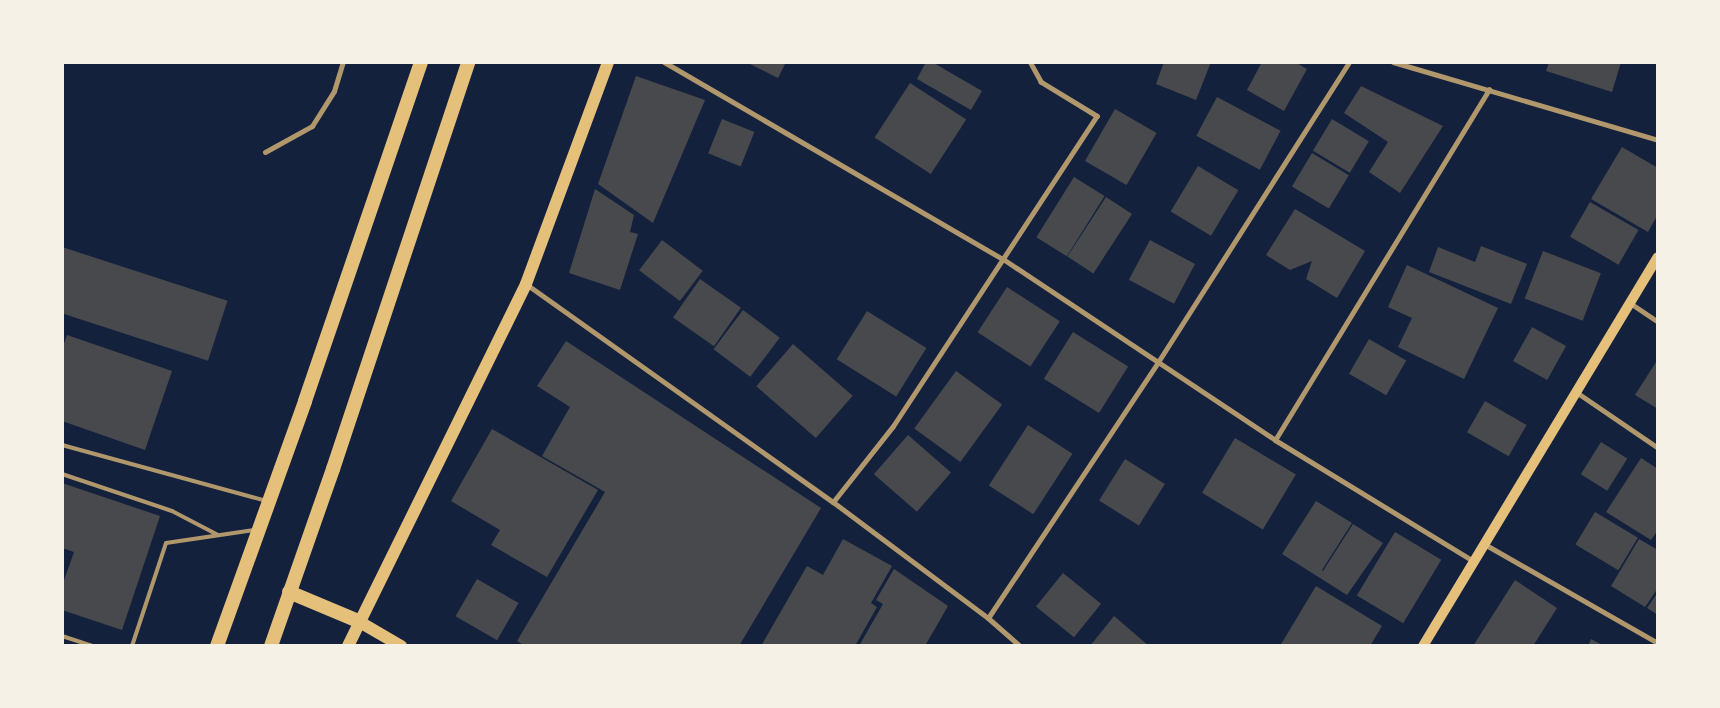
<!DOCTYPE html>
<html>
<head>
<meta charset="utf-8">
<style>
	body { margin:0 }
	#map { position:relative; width:1720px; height:708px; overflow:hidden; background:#14213d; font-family:Signika,sans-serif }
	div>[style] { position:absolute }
	.building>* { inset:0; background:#48494c; transform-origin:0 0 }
	.service>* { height:4px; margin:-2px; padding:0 2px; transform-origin:2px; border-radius:2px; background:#b1986c }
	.minor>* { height:5px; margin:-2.5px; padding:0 2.5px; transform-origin:2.5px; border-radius:2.5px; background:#b1986c }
	.secondary>* { height:10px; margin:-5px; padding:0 5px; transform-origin:5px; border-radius:5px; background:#e5c07b }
	.primary>* { height:12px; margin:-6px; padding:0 6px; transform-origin:6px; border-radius:6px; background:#e5c07b }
	.trunk>* { height:14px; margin:-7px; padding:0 7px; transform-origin:7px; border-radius:7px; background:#e5c07b }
	span { translate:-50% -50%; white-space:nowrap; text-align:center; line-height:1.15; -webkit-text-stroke:5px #f6f1e7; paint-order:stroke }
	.frame { position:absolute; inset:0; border:64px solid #f6f1e7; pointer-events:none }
</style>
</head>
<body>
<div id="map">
	<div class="building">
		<i style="clip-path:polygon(746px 62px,786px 62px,778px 78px)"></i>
		<i style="clip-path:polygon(926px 62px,932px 62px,982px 91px,971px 110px,917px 79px)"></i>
		<i style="clip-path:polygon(1164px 62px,1211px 62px,1196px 100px,1156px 84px)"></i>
		<i style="clip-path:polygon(1262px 62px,1295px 62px,1307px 69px,1284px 111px,1247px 90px)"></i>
		<i style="clip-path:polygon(1549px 62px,1621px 62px,1612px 92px,1546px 71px)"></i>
		<i style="clip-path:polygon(636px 76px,705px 100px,653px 223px,598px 184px)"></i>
		<i style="left:910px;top:83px;width:67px;height:65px;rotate:33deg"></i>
		<i style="clip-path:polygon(1361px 86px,1443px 126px,1400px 193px,1369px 172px,1388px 142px,1344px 113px)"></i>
		<i style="left:1217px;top:97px;width:72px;height:44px;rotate:28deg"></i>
		<i style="left:1115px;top:109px;width:48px;height:60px;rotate:30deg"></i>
		<i style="left:722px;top:119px;width:35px;height:37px;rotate:22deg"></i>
		<i style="left:1332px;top:119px;width:43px;height:37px;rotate:31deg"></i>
		<i style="clip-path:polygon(1622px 147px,1658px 168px,1658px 214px,1648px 232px,1591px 199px)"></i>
		<i style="left:1312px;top:153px;width:43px;height:39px;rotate:31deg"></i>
		<i style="left:1198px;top:166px;width:47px;height:53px;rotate:31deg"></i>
		<i style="left:1074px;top:177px;width:36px;height:71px;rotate:32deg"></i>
		<i style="clip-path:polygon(595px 189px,634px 215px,630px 232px,638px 234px,620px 290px,569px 273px)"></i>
		<i style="left:1106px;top:197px;width:31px;height:71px;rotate:33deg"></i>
		<i style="left:1590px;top:202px;width:56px;height:40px;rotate:30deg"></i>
		<i style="clip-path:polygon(1295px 209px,1365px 251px,1337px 298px,1306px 279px,1312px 261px,1290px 270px,1266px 255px)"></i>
		<i style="left:662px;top:240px;width:51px;height:38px;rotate:37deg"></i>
		<i style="left:1150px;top:240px;width:51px;height:45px;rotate:28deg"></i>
		<i style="clip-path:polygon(1481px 246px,1527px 264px,1511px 304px,1429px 272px,1438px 247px,1475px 262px)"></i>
		<i style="left:62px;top:247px;width:174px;height:63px;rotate:18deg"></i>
		<i style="left:1543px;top:251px;width:62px;height:51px;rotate:21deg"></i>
		<i style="clip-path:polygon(1407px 265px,1498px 308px,1464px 379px,1398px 347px,1412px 318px,1388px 307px)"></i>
		<i style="left:700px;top:279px;width:50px;height:47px;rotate:35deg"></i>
		<i style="left:1007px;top:287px;width:63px;height:54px;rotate:33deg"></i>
		<i style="left:743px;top:310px;width:46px;height:49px;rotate:37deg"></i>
		<i style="left:867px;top:311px;width:70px;height:57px;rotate:32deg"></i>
		<i style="left:1532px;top:327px;width:39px;height:39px;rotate:29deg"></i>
		<i style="left:1073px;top:332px;width:65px;height:55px;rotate:32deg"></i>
		<i style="clip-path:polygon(67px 335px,172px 371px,145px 450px,62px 421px,62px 349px)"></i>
		<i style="left:1369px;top:339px;width:43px;height:40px;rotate:30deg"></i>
		<i style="clip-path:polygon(566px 341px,821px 508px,739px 646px,525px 646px,517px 641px,605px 492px,542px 456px,570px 407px,537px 386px)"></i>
		<i style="left:793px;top:344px;width:79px;height:56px;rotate:41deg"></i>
		<i style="clip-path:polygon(1658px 359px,1658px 409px,1635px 395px)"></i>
		<i style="left:956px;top:371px;width:57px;height:71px;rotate:36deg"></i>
		<i style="left:1485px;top:401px;width:48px;height:36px;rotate:30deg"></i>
		<i style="left:1028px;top:425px;width:53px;height:72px;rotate:33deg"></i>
		<i style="clip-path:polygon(492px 429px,598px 490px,547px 577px,491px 545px,500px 530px,451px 501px)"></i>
		<i style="left:908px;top:435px;width:57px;height:52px;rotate:41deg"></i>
		<i style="left:1235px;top:438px;width:71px;height:64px;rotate:31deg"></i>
		<i style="left:1601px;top:442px;width:31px;height:38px;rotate:32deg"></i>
		<i style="clip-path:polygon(1641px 458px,1658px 469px,1658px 530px,1651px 540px,1606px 512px)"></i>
		<i style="left:1125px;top:459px;width:47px;height:49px;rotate:32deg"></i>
		<i style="clip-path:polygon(62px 483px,160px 516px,122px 630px,62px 610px,62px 586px,74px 552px,62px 548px)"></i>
		<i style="clip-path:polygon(1316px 501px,1352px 523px,1322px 570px,1323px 571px,1353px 524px,1383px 543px,1347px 595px,1282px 554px)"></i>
		<i style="left:1595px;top:512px;width:50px;height:38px;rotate:31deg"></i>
		<i style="left:1395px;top:532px;width:54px;height:74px;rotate:31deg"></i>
		<i style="clip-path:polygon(843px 539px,892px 566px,871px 603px,877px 607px,855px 646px,761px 646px,807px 566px,823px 575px)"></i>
		<i style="clip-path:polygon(1639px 539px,1658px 550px,1658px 588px,1645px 607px,1611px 586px)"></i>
		<i style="clip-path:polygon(894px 569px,948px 606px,925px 646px,859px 646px,883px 604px,876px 600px)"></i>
		<i style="left:1063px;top:573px;width:49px;height:43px;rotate:39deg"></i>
		<i style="left:477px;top:579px;width:48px;height:43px;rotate:30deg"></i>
		<i style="clip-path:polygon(1515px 580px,1557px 608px,1533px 646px,1473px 646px)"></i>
		<i style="clip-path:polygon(1316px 586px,1382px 626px,1370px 646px,1280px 646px)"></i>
		<i style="clip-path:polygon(1658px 592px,1658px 615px,1647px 608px)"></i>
		<i style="clip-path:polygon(1114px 616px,1149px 646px,1090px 646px)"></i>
		<i style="clip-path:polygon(1591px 639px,1604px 646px,1588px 646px)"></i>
	</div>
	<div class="service">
		<i style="left:62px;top:445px;width:213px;rotate:15.3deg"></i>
		<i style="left:62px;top:474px;width:116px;rotate:18.6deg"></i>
		<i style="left:172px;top:511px;width:52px;rotate:27.6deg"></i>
		<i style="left:62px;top:636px;width:32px;rotate:18deg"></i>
		<i style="left:132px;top:646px;width:108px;rotate:-71.7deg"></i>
		<i style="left:166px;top:543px;width:89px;rotate:-8.4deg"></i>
	</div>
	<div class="minor">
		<i style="left:664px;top:62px;width:392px;rotate:30.2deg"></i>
		<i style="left:1003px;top:259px;width:327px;rotate:33.6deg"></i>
		<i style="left:1275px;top:440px;width:232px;rotate:31.4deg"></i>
		<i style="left:1393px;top:62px;width:276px;rotate:16.4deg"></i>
		<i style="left:265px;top:152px;width:54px;rotate:-29deg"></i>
		<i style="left:312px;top:126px;width:41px;rotate:-57.8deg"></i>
		<i style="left:334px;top:91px;width:30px;rotate:-73deg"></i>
		<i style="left:526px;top:284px;width:377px;rotate:35.4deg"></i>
		<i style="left:833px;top:502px;width:194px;rotate:36.8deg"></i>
		<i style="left:988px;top:618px;width:43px;rotate:41.2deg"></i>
		<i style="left:1630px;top:303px;width:34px;rotate:34deg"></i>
		<i style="left:1576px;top:392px;width:99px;rotate:34.3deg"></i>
		<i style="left:1275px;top:440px;width:411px;rotate:-58.6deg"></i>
		<i style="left:833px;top:502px;width:97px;rotate:-51.7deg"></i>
		<i style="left:893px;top:426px;width:371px;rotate:-56.7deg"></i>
		<i style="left:1097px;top:116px;width:66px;rotate:-148.7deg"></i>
		<i style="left:1041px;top:82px;width:23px;rotate:-119deg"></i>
		<i style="left:1486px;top:545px;width:198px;rotate:29.7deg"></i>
		<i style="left:988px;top:618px;width:307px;rotate:-56.4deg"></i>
		<i style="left:1158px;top:362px;width:356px;rotate:-57.5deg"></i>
	</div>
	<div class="secondary">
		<i style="left:1423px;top:646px;width:454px;rotate:-58.9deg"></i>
	</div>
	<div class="primary">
		<i style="left:358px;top:621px;width:50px;rotate:30.2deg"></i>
		<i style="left:348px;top:646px;width:403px;rotate:-63.8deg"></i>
		<i style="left:526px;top:284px;width:237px;rotate:-69.7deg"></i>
	</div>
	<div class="trunk">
		<i style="left:289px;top:592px;width:75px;rotate:22.8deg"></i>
		<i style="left:217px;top:646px;width:260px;rotate:-70.2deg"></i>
		<i style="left:305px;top:401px;width:358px;rotate:-71.1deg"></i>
		<i style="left:271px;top:646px;width:188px;rotate:-70.7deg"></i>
		<i style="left:333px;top:469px;width:429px;rotate:-71.6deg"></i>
	</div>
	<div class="frame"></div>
</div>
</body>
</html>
